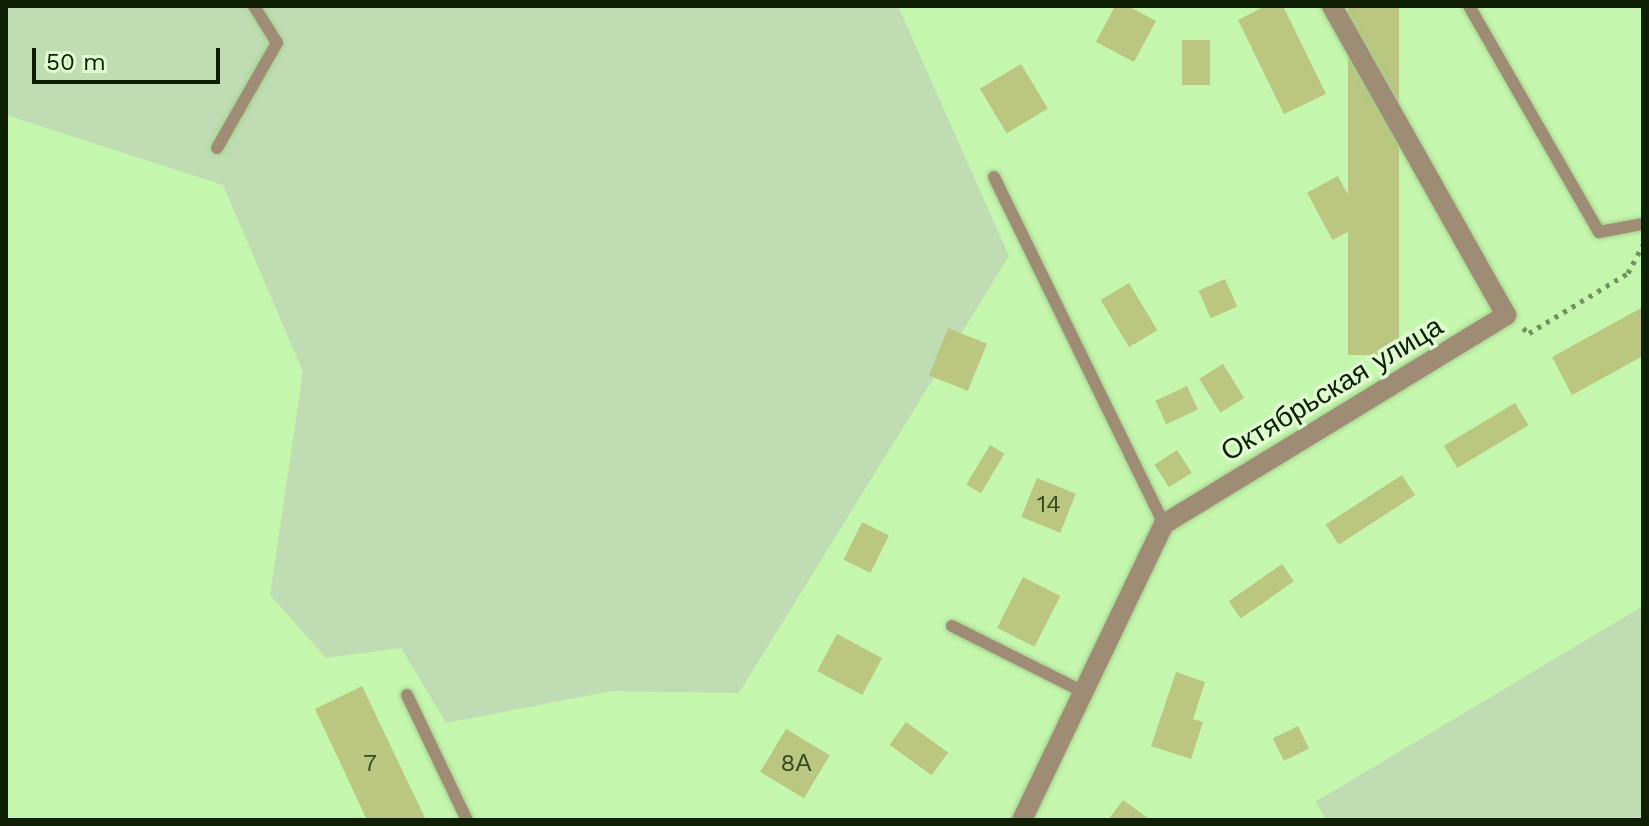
<!DOCTYPE html>
<html>
<head>
<meta charset="utf-8">
<style>
	body { margin:0 }
	#map { position:relative; width:1649px; height:826px; overflow:hidden; background:#c5f6ad; font-family:"Work Sans",sans-serif }
	div>[style] { position:absolute }
	.green>* { inset:0; background:#c0dcb3 }
	.building>* { inset:0; background:#bbc680; transform-origin:0 0 }
	.path>* { height:5px; margin-top:-2.5px; transform-origin:0; background:repeating-linear-gradient(90deg,#719460 0 4px,transparent 0 10px) }
	.roads { filter:drop-shadow(0 0 2px #a4cf8f) drop-shadow(0 0 2px #a4cf8f) }
	.service>* { height:12px; margin:-6px; padding:0 6px; transform-origin:6px; border-radius:6px; background:#9f8c74 }
	.minor>* { height:20px; margin:-10px; padding:0 10px; transform-origin:10px; border-radius:10px; background:#9f8c74 }
	span { translate:-50% -50%; white-space:nowrap; text-align:center; line-height:1.15; -webkit-text-stroke:7px #e0fdd2; paint-order:stroke }
	.number-label { font-size:24px; color:#394923 }
	.number-label span { -webkit-text-stroke-width:0 }
	.street-label { font-size:28px; color:#0e1f04 }
	.frame { position:absolute; inset:0; border:8px solid #0e1f04; pointer-events:none }
	.scale { position:absolute; left:32px; top:48px; width:188px; height:36px; box-sizing:border-box; border:4px solid #0e1f04; border-top:0; padding-left:10px; font-size:24px; line-height:28px; white-space:nowrap; color:#0e1f04; -webkit-text-stroke:6px #e0fdd2; paint-order:stroke }
</style>
</head>
<body>
<div id="map">
	<div class="green">
		<i style="clip-path:polygon(6px 6px,898px 6px,1009px 256px,739px 693px,612px 691px,446px 723px,401px 648px,326px 658px,270px 595px,303px 372px,223px 185px,6px 115px)"></i>
		<i style="clip-path:polygon(1643px 606px,1643px 820px,1327px 820px,1315px 802px)"></i>
	</div>
	<div class="building">
		<i style="clip-path:polygon(1115px 6px,1128px 6px,1156px 21px,1134px 62px,1096px 42px)"></i>
		<i style="clip-path:polygon(1265px 6px,1283px 6px,1326px 94px,1284px 114px,1238px 20px)"></i>
		<i style="left:1348px;top:6px;width:51px;height:349px"></i>
		<i style="left:1182px;top:40px;width:28px;height:45px"></i>
		<i style="left:1021px;top:64px;width:52px;height:48px;rotate:59deg"></i>
		<i style="left:1338px;top:176px;width:54px;height:35px;rotate:62deg"></i>
		<i style="left:1386px;top:270px;width:30px;height:28px;rotate:63deg"></i>
		<i style="left:1225px;top:279px;width:30px;height:29px;rotate:66deg"></i>
		<i style="left:1129px;top:283px;width:55px;height:33px;rotate:59deg"></i>
		<i style="clip-path:polygon(1643px 307px,1643px 356px,1572px 395px,1552px 357px)"></i>
		<i style="left:948px;top:328px;width:42px;height:51px;rotate:22deg"></i>
		<i style="left:1223px;top:364px;width:40px;height:28px;rotate:58deg"></i>
		<i style="left:1187px;top:386px;width:26px;height:35px;rotate:65deg"></i>
		<i style="left:1515px;top:403px;width:26px;height:83px;rotate:59deg"></i>
		<i style="left:990px;top:445px;width:17px;height:46px;rotate:31deg"></i>
		<i style="left:1177px;top:450px;width:27px;height:27px;rotate:57deg"></i>
		<i style="left:1402px;top:475px;width:24px;height:91px;rotate:57deg"></i>
		<i style="left:1037px;top:478px;width:42px;height:42px;rotate:22deg"></i>
		<i style="left:862px;top:522px;width:30px;height:42px;rotate:26deg"></i>
		<i style="left:1282px;top:564px;width:21px;height:65px;rotate:55deg"></i>
		<i style="left:1023px;top:577px;width:42px;height:57px;rotate:27deg"></i>
		<i style="left:837px;top:634px;width:51px;height:42px;rotate:28deg"></i>
		<i style="clip-path:polygon(1176px 672px,1205px 682px,1193px 719px,1203px 722px,1191px 759px,1151px 746px)"></i>
		<i style="clip-path:polygon(362px 686px,426px 820px,367px 820px,315px 709px)"></i>
		<i style="left:906px;top:722px;width:52px;height:28px;rotate:36deg"></i>
		<i style="left:1298px;top:726px;width:25px;height:28px;rotate:64deg"></i>
		<i style="left:786px;top:729px;width:51px;height:50px;rotate:31deg"></i>
		<i style="clip-path:polygon(1123px 800px,1148px 818px,1147px 820px,1108px 820px)"></i>
	</div>
	<div class="path">
		<i style="left:1523px;top:328px;width:8px;rotate:40deg"></i>
		<i style="left:1529px;top:333px;width:116px;rotate:-31.2deg"></i>
		<i style="left:1628px;top:273px;width:32px;rotate:-62deg"></i>
	</div>
	<div class="roads">
		<div class="service">
			<i style="left:1469px;top:6px;width:261px;rotate:60.1deg"></i>
			<i style="left:1599px;top:232px;width:45px;rotate:-10.3deg"></i>
			<i style="left:217px;top:148px;width:121px;rotate:-60.3deg"></i>
			<i style="left:277px;top:43px;width:44px;rotate:-121.9deg"></i>
			<i style="left:994px;top:177px;width:386px;rotate:63.9deg"></i>
			<i style="left:952px;top:626px;width:148px;rotate:26.6deg"></i>
			<i style="left:407px;top:695px;width:139px;rotate:64.4deg"></i>
		</div>
		<div class="minor">
			<i style="left:1022px;top:820px;width:328px;rotate:-64.4deg"></i>
			<i style="left:1164px;top:524px;width:401px;rotate:-31.4deg"></i>
			<i style="left:1506px;top:315px;width:355px;rotate:-119.4deg"></i>
		</div>
	</div>
	<div class="number-label">
		<span style="left:1049px;top:505px">14</span>
		<span style="left:370px;top:764px">7</span>
		<span style="left:796px;top:764px">8А</span>
	</div>
	<div class="street-label">
		<span style="left:1332px;top:389px;rotate:-31deg">Октябрьская улица</span>
	</div>
	<div class="frame"></div>
	<div class="scale">50 m</div>
</div>
</body>
</html>
